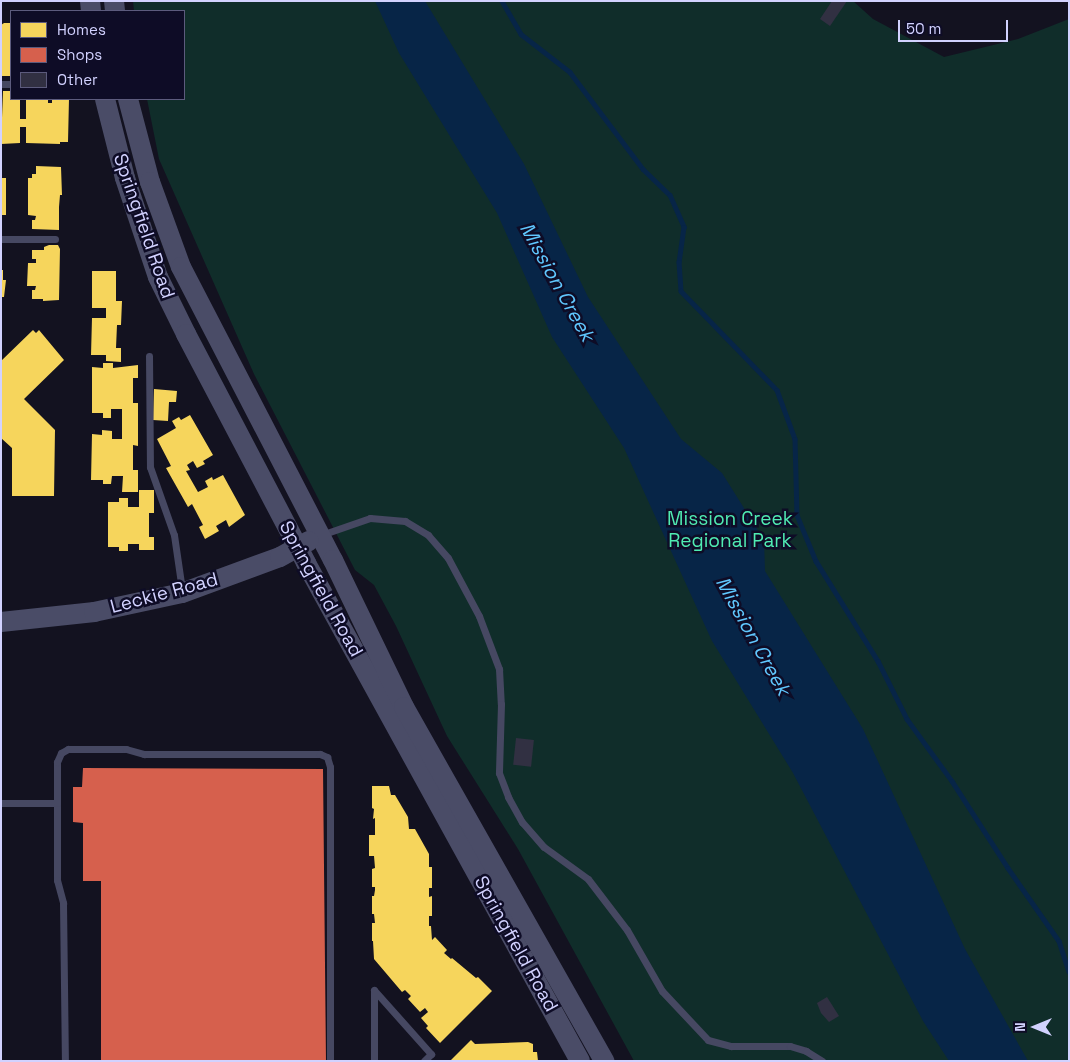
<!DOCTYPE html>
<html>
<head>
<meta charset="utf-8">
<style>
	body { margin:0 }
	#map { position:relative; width:1070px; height:1062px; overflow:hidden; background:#131220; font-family:"Space Grotesk",sans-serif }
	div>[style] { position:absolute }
	.green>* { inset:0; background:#102d2a }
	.water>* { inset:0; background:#072547 }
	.homes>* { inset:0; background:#f6d55c; transform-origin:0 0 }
	.shops>* { inset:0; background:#d6604d }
	.stream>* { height:4.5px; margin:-2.25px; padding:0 2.25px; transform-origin:2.25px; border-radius:2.25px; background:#072547 }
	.building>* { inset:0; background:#313042; transform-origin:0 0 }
	.lane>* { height:7px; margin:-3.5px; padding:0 3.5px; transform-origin:3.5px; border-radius:3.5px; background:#464862 }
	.secondary>* { height:20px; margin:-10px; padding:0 10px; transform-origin:10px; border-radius:10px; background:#4a4c67 }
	span { translate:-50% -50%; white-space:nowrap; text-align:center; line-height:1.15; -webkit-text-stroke:5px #0e0c26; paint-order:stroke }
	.street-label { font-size:19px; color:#d2d2ff }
	.park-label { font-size:19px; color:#50ecb3 }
	.water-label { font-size:20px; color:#60c8ff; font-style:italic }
	.frame { position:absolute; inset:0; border:2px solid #d2d2ff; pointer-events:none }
	.legend { position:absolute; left:10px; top:10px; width:175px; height:90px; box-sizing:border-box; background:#0e0c26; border:1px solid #5c5b7d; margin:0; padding:6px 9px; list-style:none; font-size:15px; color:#d2d2ff }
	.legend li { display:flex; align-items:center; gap:10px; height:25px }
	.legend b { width:25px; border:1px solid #5c5b7d }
	.north { position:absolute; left:1010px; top:1002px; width:50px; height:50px; -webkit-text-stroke:4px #0e0c26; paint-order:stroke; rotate:270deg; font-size:14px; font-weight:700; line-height:20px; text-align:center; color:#d2d2ff }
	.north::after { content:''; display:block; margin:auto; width:18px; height:22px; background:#d2d2ff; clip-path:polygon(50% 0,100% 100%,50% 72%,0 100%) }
	.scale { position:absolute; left:898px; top:20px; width:110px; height:22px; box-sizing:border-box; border:2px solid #d2d2ff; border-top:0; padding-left:6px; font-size:15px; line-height:18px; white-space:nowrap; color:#d2d2ff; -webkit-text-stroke:4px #0e0c26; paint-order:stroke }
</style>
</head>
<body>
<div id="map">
	<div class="green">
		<i style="clip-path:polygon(133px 1px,853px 1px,873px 19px,944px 57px,1018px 39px,1069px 19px,1069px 1061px,634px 1061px,518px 849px,447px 736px,396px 626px,374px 585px,355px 570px,254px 374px,159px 159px,147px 99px,184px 99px,184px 11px,134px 11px)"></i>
	</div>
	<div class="water">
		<i style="clip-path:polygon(375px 1px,425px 1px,524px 164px,588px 297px,681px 439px,722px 473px,764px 540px,765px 571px,863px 729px,965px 949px,1028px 1061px,949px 1061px,923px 1021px,793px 773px,712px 641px,624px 448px,552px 337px,497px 213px,399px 53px)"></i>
	</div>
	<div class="homes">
		<i style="clip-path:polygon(4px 23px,11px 23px,11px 76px,1px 76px,1px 25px)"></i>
		<i style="clip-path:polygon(3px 91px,11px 91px,11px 99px,20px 99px,20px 119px,26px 119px,26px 99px,48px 99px,48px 103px,52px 103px,52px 99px,69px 99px,68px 142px,60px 142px,60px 144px,26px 143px,26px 127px,20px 127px,20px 143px,1px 144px)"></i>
		<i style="clip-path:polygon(36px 166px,61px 167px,62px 195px,60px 195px,59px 207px,59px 230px,32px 229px,32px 220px,35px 220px,36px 216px,28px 215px,28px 178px,32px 178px,32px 174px,36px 174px)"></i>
		<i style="left:1px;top:178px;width:5px;height:37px"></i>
		<i style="clip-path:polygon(49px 245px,58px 245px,60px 249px,59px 300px,43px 301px,43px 299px,32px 299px,32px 290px,35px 290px,36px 286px,27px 286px,28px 263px,36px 263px,36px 259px,32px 259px,32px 250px,44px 250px,44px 247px)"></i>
		<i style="clip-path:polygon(1px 270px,3px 270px,3px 280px,6px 280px,4px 297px,1px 297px)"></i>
		<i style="clip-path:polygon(92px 271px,116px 271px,116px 301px,122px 301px,121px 325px,117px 325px,116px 348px,121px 348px,121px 362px,106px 361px,106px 355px,91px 355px,92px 318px,106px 318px,106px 308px,92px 308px)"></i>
		<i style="clip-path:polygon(33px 330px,36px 333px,39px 330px,64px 360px,24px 399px,55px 430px,54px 496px,12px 496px,12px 448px,1px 438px,1px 361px)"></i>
		<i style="clip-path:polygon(103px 363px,113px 363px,113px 368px,138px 365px,138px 378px,133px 378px,133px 403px,138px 403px,138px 446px,133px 445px,133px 470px,138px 470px,138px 492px,122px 492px,123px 476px,112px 476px,111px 484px,103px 484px,103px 480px,91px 480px,92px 434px,102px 435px,102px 430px,112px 431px,112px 439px,122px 439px,122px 409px,111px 409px,111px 418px,103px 418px,103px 413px,92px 413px,92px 367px,103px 368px)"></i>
		<i style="clip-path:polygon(154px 389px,177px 391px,176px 402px,169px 402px,168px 421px,153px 420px)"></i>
		<i style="clip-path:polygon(190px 415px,213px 455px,203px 461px,205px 464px,197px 468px,193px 461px,187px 465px,190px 470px,186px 471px,198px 492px,208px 487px,205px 481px,212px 477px,213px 480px,223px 475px,245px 515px,229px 527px,226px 520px,216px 526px,219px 531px,205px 539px,199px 527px,203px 525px,192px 504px,188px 507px,166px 468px,171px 466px,157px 439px,176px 428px,172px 421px,179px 417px,181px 420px)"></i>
		<i style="clip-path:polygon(139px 490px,154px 490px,154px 513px,149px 513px,149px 537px,154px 537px,154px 550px,139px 550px,139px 544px,128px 544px,128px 551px,119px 551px,119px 547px,108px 547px,108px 502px,119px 502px,119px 498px,128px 498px,128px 507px,139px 507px)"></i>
		<i style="clip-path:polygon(372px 786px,389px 786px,391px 795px,395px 795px,408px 817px,409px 829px,415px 829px,429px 854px,429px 867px,432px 867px,432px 888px,429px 888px,429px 897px,432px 896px,432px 916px,429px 916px,429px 926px,431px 926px,432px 940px,435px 937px,447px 950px,444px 953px,451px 959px,452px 958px,476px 978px,478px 977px,492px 991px,440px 1043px,426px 1028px,428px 1026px,421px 1018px,428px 1012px,425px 1008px,420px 1012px,408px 999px,411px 996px,405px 990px,402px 992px,374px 959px,373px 941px,372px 941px,372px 923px,375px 923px,374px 914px,372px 914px,372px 896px,374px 896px,375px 890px,375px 887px,372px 887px,372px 869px,375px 868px,374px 856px,369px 856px,369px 835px,375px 835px,375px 818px,373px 819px,374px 809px,372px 808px)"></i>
		<i style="clip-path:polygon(471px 1040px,475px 1044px,528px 1042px,533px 1044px,533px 1052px,537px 1052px,538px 1061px,450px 1061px)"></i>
	</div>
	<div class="shops">
		<i style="clip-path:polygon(83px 768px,323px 769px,326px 1061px,101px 1061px,101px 881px,83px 881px,83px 823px,73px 822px,73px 787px,82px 787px)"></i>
	</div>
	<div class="stream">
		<i style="left:502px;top:1px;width:38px;rotate:60deg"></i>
		<i style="left:521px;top:34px;width:62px;rotate:37.8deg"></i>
		<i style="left:570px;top:72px;width:121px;rotate:53deg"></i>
		<i style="left:643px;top:169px;width:37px;rotate:44deg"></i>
		<i style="left:670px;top:195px;width:35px;rotate:66deg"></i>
		<i style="left:684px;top:227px;width:35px;rotate:98deg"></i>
		<i style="left:679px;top:262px;width:29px;rotate:86deg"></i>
		<i style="left:681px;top:291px;width:138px;rotate:45.9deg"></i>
		<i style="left:777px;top:390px;width:52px;rotate:69.8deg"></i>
		<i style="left:795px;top:439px;width:76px;rotate:88.5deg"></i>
		<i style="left:797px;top:515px;width:50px;rotate:67.6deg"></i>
		<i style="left:816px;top:561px;width:118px;rotate:58.2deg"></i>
		<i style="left:878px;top:661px;width:65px;rotate:63.4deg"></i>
		<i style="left:907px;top:719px;width:77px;rotate:54deg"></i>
		<i style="left:952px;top:781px;width:103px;rotate:57.2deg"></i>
		<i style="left:1008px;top:868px;width:89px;rotate:55.1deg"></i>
		<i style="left:1059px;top:941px;width:32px;rotate:72deg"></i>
	</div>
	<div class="building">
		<i style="clip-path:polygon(832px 1px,847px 1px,830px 26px,820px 19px)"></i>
		<i style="left:516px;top:738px;width:18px;height:27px;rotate:6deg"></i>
		<i style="clip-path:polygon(827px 997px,839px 1016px,829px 1022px,821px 1013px,817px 1003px)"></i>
	</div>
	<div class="lane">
		<i style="left:1px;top:84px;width:10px"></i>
		<i style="left:1px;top:239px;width:54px"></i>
		<i style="left:149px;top:356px;width:111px;rotate:89.5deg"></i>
		<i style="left:150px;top:467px;width:72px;rotate:70.6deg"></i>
		<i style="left:174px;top:535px;width:56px;rotate:81.7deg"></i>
		<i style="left:321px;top:535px;width:52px;rotate:-19.1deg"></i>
		<i style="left:370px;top:518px;width:35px;rotate:5deg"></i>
		<i style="left:405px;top:521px;width:27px;rotate:31deg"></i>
		<i style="left:428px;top:535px;width:30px;rotate:49deg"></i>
		<i style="left:448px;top:558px;width:66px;rotate:61.9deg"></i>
		<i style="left:479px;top:616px;width:57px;rotate:69.3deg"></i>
		<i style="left:499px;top:669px;width:35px;rotate:87deg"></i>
		<i style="left:501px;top:704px;width:69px;rotate:91.7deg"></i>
		<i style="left:499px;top:773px;width:26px;rotate:69deg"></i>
		<i style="left:508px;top:797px;width:29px;rotate:61deg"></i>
		<i style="left:522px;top:822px;width:33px;rotate:49deg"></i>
		<i style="left:544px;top:847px;width:54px;rotate:36deg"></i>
		<i style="left:588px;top:879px;width:64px;rotate:52.6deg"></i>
		<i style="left:627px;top:930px;width:70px;rotate:60.2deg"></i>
		<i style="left:662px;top:991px;width:67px;rotate:46.8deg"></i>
		<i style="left:708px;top:1040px;width:24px;rotate:15deg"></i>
		<i style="left:731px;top:1046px;width:59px"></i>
		<i style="left:790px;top:1046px;width:17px;rotate:17deg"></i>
		<i style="left:806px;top:1051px;width:19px;rotate:32deg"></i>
		<i style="left:1px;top:803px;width:56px"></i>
		<i style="left:57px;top:803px;width:77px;rotate:90deg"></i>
		<i style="left:57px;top:880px;width:24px;rotate:75deg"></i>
		<i style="left:63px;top:903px;width:158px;rotate:89.3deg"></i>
		<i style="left:57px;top:803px;width:41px;rotate:-90deg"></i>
		<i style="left:57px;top:762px;width:10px;rotate:-66deg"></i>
		<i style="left:61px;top:753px;width:8px;rotate:-30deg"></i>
		<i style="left:68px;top:749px;width:58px"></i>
		<i style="left:126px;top:749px;width:19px;rotate:16deg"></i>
		<i style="left:144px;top:754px;width:176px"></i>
		<i style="left:320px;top:754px;width:8px;rotate:23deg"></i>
		<i style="left:327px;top:757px;width:10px;rotate:73deg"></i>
		<i style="left:330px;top:767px;width:294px;rotate:90deg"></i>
		<i style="left:374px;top:1061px;width:71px;rotate:-90deg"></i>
		<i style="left:374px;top:990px;width:86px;rotate:48.3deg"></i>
		<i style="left:431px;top:1054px;width:10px;rotate:135deg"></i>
	</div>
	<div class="secondary">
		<i style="left:90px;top:1px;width:10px;rotate:84deg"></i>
		<i style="left:114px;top:1px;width:10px;rotate:84deg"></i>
		<i style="left:105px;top:99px;width:81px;rotate:75.8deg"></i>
		<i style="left:125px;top:178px;width:104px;rotate:71.6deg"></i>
		<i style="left:158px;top:277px;width:64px;rotate:63.8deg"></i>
		<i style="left:186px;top:334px;width:259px;rotate:62.3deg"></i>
		<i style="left:306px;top:563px;width:568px;rotate:61.18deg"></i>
		<i style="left:128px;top:99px;width:86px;rotate:75.2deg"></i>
		<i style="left:150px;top:182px;width:90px;rotate:70deg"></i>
		<i style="left:181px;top:267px;width:330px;rotate:62.6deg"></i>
		<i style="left:333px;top:560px;width:163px;rotate:64.2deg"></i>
		<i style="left:404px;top:707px;width:407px;rotate:60.5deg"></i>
		<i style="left:1px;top:622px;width:94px;rotate:-6.1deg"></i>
		<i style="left:94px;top:612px;width:90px;rotate:-12.2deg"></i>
		<i style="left:182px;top:593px;width:104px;rotate:-20.2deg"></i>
		<i style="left:280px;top:557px;width:33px;rotate:-29deg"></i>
	</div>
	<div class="street-label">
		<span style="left:144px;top:226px;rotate:71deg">Springfield Road</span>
		<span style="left:321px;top:589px;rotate:61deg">Springfield Road</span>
		<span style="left:164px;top:593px;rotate:-15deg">Leckie Road</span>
		<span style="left:516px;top:944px;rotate:61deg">Springfield Road</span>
	</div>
	<div class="park-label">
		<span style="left:730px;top:530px">Mission Creek<br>Regional Park</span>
	</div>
	<div class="water-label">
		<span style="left:557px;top:282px;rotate:61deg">Mission Creek</span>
		<span style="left:753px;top:636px;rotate:61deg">Mission Creek</span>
	</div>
	<div class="frame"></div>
	<ul class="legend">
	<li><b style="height:14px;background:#f6d55c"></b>Homes</li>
	<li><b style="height:14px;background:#d6604d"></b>Shops</li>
	<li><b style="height:14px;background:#313042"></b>Other</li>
	</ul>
	<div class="north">N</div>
	<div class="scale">50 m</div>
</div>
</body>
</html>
